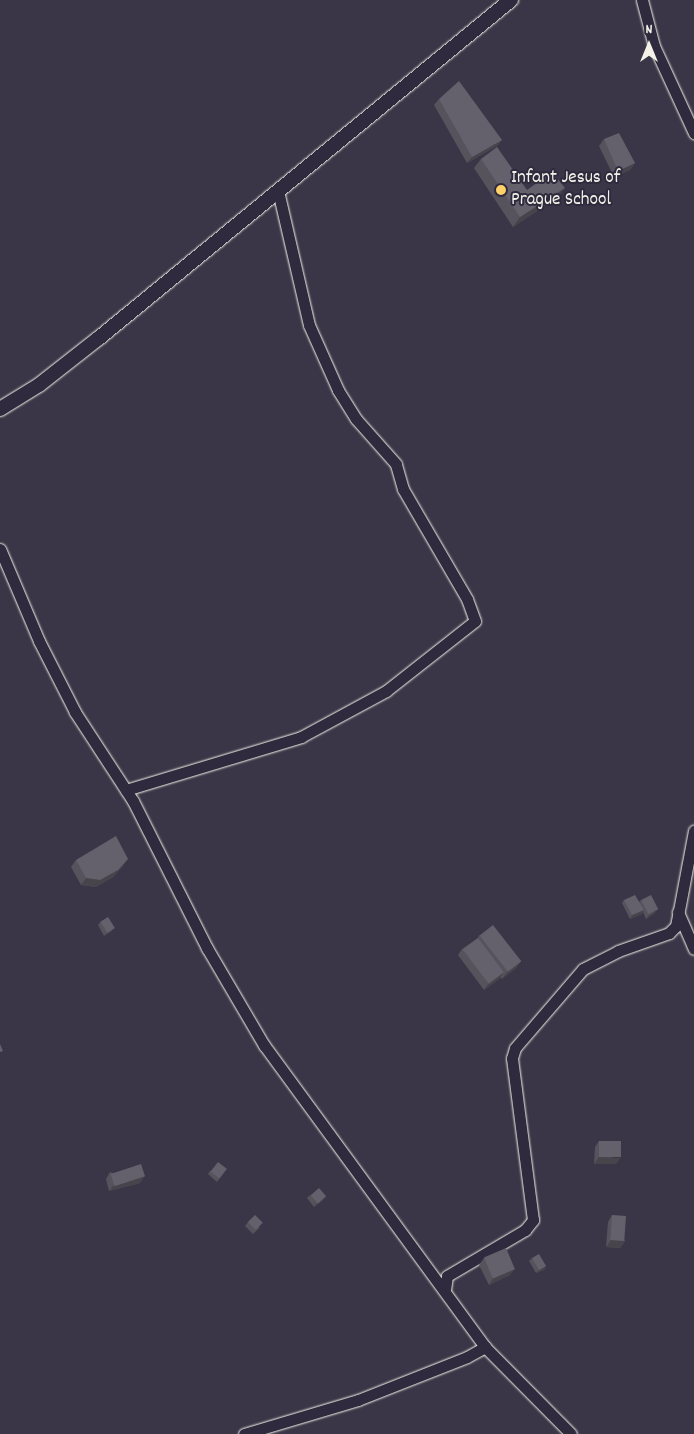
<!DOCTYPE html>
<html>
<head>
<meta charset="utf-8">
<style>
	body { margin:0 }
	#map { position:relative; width:694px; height:1434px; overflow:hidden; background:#3b3647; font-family:Dekko,sans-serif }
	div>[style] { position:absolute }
	.roads { filter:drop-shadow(0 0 1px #f4f1e8) drop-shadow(0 0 1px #f4f1e8) }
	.minor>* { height:11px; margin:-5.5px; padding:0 5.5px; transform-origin:5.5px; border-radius:5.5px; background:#2f2a3d }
	.tertiary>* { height:14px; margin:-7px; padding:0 7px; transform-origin:7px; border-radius:7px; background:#2f2a3d }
	.wall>* { inset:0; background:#57535d }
	.shaded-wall>* { inset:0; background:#47444c }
	.building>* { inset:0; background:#65616c; transform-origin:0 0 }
	.dots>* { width:14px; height:14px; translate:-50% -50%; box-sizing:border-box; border:2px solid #2f2a3d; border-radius:50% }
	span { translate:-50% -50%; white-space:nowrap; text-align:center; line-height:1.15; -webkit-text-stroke:4px #2f2a3d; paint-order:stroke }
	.poi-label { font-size:19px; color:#f4f1e8 }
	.left { translate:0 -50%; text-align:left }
	.north { position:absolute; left:624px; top:20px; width:50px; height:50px; -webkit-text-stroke:4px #2f2a3d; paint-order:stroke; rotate:0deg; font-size:14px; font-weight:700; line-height:20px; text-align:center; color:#f4f1e8 }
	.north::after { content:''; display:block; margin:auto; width:18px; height:22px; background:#f4f1e8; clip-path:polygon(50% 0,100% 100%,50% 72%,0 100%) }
</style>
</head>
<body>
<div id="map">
	<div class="roads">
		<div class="minor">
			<i style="left:642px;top:0;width:48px;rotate:75.4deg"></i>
			<i style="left:654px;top:46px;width:96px;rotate:65.3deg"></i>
			<i style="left:0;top:549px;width:100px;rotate:67deg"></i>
			<i style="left:39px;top:641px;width:80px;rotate:63.1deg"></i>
			<i style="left:75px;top:712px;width:106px;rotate:56.9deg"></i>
			<i style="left:133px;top:801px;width:165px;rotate:63.3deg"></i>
			<i style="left:207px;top:948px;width:113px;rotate:59.6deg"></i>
			<i style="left:264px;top:1045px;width:374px;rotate:53.8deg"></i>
			<i style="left:485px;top:1347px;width:122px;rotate:45.3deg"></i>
			<i style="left:126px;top:790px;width:183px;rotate:-16.8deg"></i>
			<i style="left:301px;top:737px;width:97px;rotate:-28.4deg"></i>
			<i style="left:386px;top:691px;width:113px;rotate:-38.2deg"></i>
			<i style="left:475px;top:621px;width:23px;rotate:-110deg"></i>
			<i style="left:467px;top:599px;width:127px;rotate:-120.2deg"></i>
			<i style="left:403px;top:489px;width:26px;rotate:-106deg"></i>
			<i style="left:396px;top:464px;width:60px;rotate:-131.6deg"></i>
			<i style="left:356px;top:419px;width:34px;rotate:-122deg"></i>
			<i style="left:338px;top:390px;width:71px;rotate:-114deg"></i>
			<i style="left:309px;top:325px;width:138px;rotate:-103deg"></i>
			<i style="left:678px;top:912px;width:40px;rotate:66.6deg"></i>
			<i style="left:445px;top:1290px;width:14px;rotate:-82deg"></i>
			<i style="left:447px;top:1276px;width:91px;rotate:-30.5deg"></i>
			<i style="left:525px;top:1230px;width:13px;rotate:-51deg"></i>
			<i style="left:533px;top:1220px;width:163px;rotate:-97.4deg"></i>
			<i style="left:512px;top:1058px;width:10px;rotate:-73deg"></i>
			<i style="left:515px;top:1048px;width:104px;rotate:-49.3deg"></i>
			<i style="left:583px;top:969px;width:39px;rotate:-27deg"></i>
			<i style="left:618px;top:951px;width:54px;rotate:-19.4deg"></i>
			<i style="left:669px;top:933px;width:10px;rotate:-45deg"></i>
			<i style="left:676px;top:926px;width:97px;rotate:-79.3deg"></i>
			<i style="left:244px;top:1434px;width:119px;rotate:-16.6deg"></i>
			<i style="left:358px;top:1400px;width:117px;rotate:-21.5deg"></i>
			<i style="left:467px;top:1357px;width:21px;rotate:-29deg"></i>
		</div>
		<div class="tertiary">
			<i style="left:0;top:409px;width:46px;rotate:-31.6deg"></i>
			<i style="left:39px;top:385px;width:76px;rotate:-38.1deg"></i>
			<i style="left:99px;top:338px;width:533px;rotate:-39.37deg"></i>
		</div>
	</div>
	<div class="wall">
		<i style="clip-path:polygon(439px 99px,502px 140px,497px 146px,467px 163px,434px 105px)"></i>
		<i style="clip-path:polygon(604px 139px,635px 163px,630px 170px,614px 177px,599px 146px)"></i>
		<i style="clip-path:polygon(481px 159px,527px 190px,558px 197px,513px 227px,474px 168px)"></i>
		<i style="clip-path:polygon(76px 860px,123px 866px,113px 877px,96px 887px,81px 885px,71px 867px)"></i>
		<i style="clip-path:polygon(624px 900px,639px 902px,641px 900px,655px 913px,646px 919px,643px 912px,642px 914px,630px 919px,622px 903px)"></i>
		<i style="clip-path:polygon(100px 922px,112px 931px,104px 936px,98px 925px)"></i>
		<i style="clip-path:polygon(479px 935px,521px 961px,516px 968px,502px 979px,501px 977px,499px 979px,484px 990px,458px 955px,462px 949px,478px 938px)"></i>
		<i style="clip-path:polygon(599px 1141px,616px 1164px,594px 1164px,595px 1147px)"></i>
		<i style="clip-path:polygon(227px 1169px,217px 1182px,208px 1174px,210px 1171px)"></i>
		<i style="clip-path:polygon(110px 1172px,140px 1183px,109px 1191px,106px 1179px)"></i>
		<i style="clip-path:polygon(310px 1195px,323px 1200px,314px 1207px,307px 1198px)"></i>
		<i style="clip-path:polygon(612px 1215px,625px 1241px,620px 1248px,606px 1247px,608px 1222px)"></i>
		<i style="clip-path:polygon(248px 1222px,260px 1227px,253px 1234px,245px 1226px)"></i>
		<i style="clip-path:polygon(484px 1258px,510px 1275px,489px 1285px,479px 1265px)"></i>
		<i style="clip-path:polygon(532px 1258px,546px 1266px,544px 1270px,536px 1273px,529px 1261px)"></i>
	</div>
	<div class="shaded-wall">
		<i style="clip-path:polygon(502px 140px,497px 146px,467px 163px,472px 157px)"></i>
		<i style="clip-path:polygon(635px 163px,630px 170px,614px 177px,618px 171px)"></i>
		<i style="clip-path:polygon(565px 188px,558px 197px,513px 227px,520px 217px)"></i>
		<i style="clip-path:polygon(128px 859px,123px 866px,113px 877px,96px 887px,81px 885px,86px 878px)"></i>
		<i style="clip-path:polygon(658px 909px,655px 913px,646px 919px,649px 915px)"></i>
		<i style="clip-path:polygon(644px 910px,642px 914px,630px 919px,632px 915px)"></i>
		<i style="clip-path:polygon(115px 928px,112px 931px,104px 936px,107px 933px)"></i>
		<i style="clip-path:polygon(521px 961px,516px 968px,502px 979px,507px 972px)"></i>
		<i style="clip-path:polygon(504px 972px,499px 979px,484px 990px,488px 984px)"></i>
		<i style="clip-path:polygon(599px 1157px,621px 1158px,616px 1164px,594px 1164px)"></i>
		<i style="clip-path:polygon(145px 1176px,140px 1183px,109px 1191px,114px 1185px)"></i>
		<i style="clip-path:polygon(326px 1196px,323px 1200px,314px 1207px,316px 1204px)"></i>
		<i style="clip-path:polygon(611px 1240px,625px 1241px,620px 1248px,606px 1247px)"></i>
		<i style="clip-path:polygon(546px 1266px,544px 1270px,536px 1273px,539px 1270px)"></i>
		<i style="clip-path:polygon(515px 1269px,510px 1275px,489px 1285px,493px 1278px)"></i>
	</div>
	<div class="building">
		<i style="clip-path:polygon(459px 81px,502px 140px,472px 157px,439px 99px)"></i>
		<i style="clip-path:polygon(619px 133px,635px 163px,618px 171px,604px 139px)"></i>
		<i style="clip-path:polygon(497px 147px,527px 190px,552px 172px,565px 188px,520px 217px,481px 159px)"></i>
		<i style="clip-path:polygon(116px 836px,128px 859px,118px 870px,100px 880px,86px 878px,76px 860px)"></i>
		<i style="clip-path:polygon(635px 895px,644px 910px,632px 915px,624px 900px)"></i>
		<i style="left:651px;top:895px;width:16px;height:11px;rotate:63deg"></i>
		<i style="left:108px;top:917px;width:13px;height:9px;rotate:58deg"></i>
		<i style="left:493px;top:925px;width:46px;height:17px;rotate:52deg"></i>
		<i style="left:478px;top:938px;width:43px;height:19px;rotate:53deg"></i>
		<i style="clip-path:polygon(0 1044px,3px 1051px,0 1052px)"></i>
		<i style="left:599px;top:1141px;width:22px;height:16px"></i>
		<i style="left:218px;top:1162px;width:11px;height:12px;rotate:38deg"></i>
		<i style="left:141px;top:1164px;width:13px;height:32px;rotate:72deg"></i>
		<i style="left:319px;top:1188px;width:11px;height:11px;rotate:49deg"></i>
		<i style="left:255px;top:1215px;width:11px;height:10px;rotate:45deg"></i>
		<i style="left:612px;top:1215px;width:14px;height:25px;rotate:4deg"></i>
		<i style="left:506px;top:1248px;width:23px;height:24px;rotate:67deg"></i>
		<i style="left:539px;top:1254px;width:14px;height:8px;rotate:60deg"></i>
	</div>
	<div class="dots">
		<i style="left:501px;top:190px;background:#ffd166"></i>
	</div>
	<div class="poi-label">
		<span class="left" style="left:511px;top:190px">Infant Jesus of<br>Prague School</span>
	</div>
	<div class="north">N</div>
</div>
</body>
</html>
